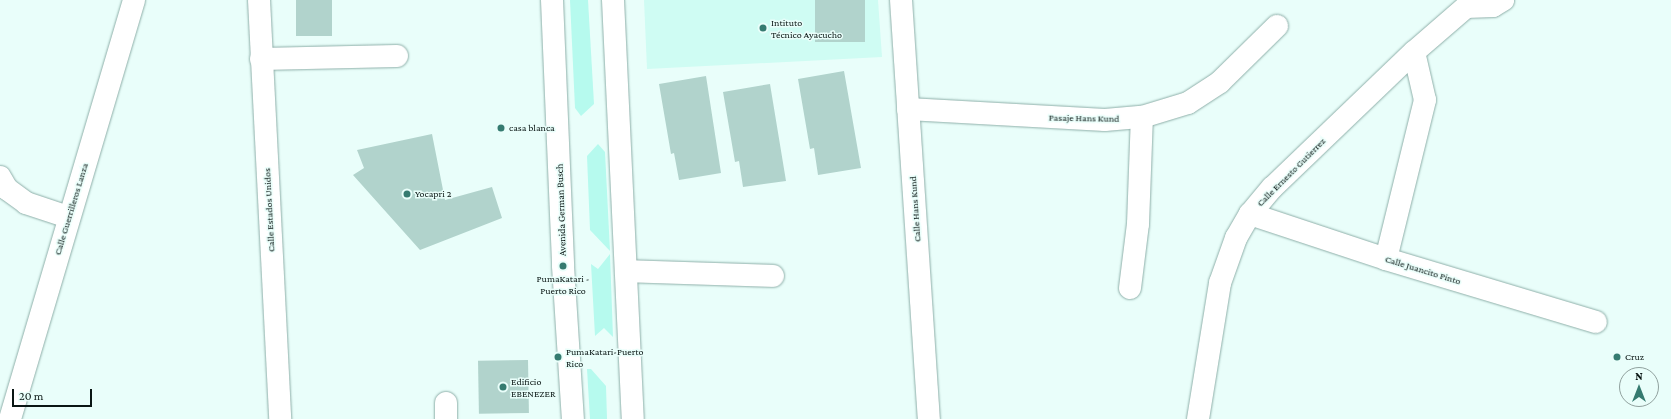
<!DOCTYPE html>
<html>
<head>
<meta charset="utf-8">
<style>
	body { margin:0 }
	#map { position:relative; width:1671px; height:419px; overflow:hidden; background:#e9fefa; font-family:"Crimson Pro",serif }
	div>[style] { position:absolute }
	.built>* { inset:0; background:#cffcf3 }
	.green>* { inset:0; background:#b6faee }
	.building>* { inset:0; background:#b1d3cc; transform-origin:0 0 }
	.roads { filter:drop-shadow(0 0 1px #8eafa9) drop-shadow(0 0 1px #8eafa9) }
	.minor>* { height:22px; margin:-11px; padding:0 11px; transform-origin:11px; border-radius:11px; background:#fff }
	.major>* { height:22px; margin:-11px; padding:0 11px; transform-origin:11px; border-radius:11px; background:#fff }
	.dots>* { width:11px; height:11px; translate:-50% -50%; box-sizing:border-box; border:2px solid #e9fefa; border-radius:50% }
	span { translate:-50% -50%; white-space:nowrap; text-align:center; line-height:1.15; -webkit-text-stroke:3px #e9fefa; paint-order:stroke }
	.poi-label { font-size:10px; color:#0a1614 }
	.left { translate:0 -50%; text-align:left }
	.street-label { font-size:10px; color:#0a1614 }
	.north { position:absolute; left:1619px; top:367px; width:40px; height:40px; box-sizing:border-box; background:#e9fefa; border:1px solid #90a19e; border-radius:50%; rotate:0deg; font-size:11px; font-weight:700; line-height:16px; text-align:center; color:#0a1614 }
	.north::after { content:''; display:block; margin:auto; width:14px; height:18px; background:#357b70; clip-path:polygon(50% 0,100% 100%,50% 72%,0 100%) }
	.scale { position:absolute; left:12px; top:389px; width:80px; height:18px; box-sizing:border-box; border:2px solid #0a1614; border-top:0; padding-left:5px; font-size:12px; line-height:14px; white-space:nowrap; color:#0a1614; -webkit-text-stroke:3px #e9fefa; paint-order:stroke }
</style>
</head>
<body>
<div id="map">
	<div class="built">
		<i style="clip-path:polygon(644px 0,878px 0,882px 57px,647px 69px)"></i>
	</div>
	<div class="green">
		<i style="clip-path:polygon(570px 0,588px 0,594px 104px,581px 116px,575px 108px)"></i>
		<i style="clip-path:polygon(598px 144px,605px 152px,610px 251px,590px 230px,587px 156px)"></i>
		<i style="clip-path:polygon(610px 254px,613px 337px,604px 328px,595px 336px,591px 264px,598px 269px)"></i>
		<i style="clip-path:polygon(587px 369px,591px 369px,606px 386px,607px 419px,590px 419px)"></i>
	</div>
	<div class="building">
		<i style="left:296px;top:0;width:36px;height:36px"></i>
		<i style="left:815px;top:0;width:50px;height:42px"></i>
		<i style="clip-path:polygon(844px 71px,861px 168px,818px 175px,814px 148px,810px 149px,798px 79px)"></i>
		<i style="clip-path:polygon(706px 76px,721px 173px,679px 180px,674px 153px,671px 154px,659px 84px)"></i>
		<i style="clip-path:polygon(770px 84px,786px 181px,743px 187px,739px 161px,735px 162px,723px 92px)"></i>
		<i style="clip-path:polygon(432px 134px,445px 200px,492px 187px,502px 218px,420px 250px,353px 175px,364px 168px,357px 150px)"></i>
		<i style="left:528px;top:360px;width:53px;height:50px;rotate:89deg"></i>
	</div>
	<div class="roads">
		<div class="minor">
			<i style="left:259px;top:0;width:420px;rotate:87.1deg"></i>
			<i style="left:901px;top:0;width:420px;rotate:86.2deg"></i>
			<i style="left:1466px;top:7px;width:27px;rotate:-2deg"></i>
			<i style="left:1493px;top:6px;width:12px;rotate:-31deg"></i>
			<i style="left:261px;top:59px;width:136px;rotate:-1.3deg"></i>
			<i style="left:908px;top:109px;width:197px;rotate:3.2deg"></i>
			<i style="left:1105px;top:120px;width:37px;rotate:-5deg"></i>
			<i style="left:1142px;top:117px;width:48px;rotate:-16.9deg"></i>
			<i style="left:1188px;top:103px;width:38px;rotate:-33deg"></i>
			<i style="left:1220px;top:82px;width:80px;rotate:-44.5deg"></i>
			<i style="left:0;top:177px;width:14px;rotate:60deg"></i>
			<i style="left:7px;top:189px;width:24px;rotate:36deg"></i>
			<i style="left:26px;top:203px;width:44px;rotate:18.4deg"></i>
			<i style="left:1250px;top:214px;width:143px;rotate:18.3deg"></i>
			<i style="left:1386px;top:259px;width:219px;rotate:16.7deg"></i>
			<i style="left:1386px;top:259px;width:164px;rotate:-76.2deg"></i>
			<i style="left:1425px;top:100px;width:49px;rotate:-102.9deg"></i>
			<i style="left:626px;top:271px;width:147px;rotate:1.9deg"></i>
			<i style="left:1130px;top:288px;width:64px;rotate:-82.9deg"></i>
			<i style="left:1138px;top:224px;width:107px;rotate:-87.9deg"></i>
			<i style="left:446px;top:403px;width:16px;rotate:90deg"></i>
			<i style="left:10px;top:419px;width:437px;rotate:-73.5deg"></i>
			<i style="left:1198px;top:419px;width:138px;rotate:-80.8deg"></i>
			<i style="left:1220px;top:283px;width:48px;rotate:-70.4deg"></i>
			<i style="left:1236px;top:238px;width:28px;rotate:-60deg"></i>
			<i style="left:1250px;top:214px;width:35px;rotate:-50deg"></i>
			<i style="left:1273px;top:187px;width:195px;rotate:-43.8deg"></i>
			<i style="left:1414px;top:52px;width:69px;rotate:-40.9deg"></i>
			<i style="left:1466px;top:7px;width:8px;rotate:-60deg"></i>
		</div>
		<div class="major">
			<i style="left:552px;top:0;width:266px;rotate:87.6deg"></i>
			<i style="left:563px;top:266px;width:153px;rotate:86.3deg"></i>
			<i style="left:613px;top:0;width:419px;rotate:87.3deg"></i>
		</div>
	</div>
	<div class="dots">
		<i style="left:763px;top:28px;background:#357b70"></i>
		<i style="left:501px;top:128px;background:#357b70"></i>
		<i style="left:407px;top:194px;background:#357b70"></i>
		<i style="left:563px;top:266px;background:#357b70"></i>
		<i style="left:558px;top:357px;background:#357b70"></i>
		<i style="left:1617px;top:357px;background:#357b70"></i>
		<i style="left:503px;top:387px;background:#357b70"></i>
	</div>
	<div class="poi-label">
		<span class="left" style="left:771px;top:28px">Intituto<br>Técnico Ayacucho</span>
		<span class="left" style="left:509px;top:128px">casa blanca</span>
		<span class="left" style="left:415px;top:194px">Yocapri 2</span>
		<span style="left:563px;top:284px">PumaKatari -<br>Puerto Rico</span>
		<span class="left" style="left:566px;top:357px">PumaKatari-Puerto<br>Rico</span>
		<span class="left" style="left:1625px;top:357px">Cruz</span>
		<span class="left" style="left:511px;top:387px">Edificio<br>EBENEZER</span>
	</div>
	<div class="street-label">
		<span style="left:1084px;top:118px;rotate:1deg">Pasaje Hans Kund</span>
		<span style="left:1291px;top:172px;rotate:-45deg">Calle Ernesto Gutierrez</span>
		<span style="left:71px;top:209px;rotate:-73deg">Calle Guerrilleros Lanza</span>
		<span style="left:915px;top:209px;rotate:-94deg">Calle Hans Kund</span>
		<span style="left:269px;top:210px;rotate:-93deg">Calle Estados Unidos</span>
		<span style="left:561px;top:210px;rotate:-92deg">Avenida German Busch</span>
		<span style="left:1423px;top:270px;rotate:17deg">Calle Juancito Pinto</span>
	</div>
	<div class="north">N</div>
	<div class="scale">20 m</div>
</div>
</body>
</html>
